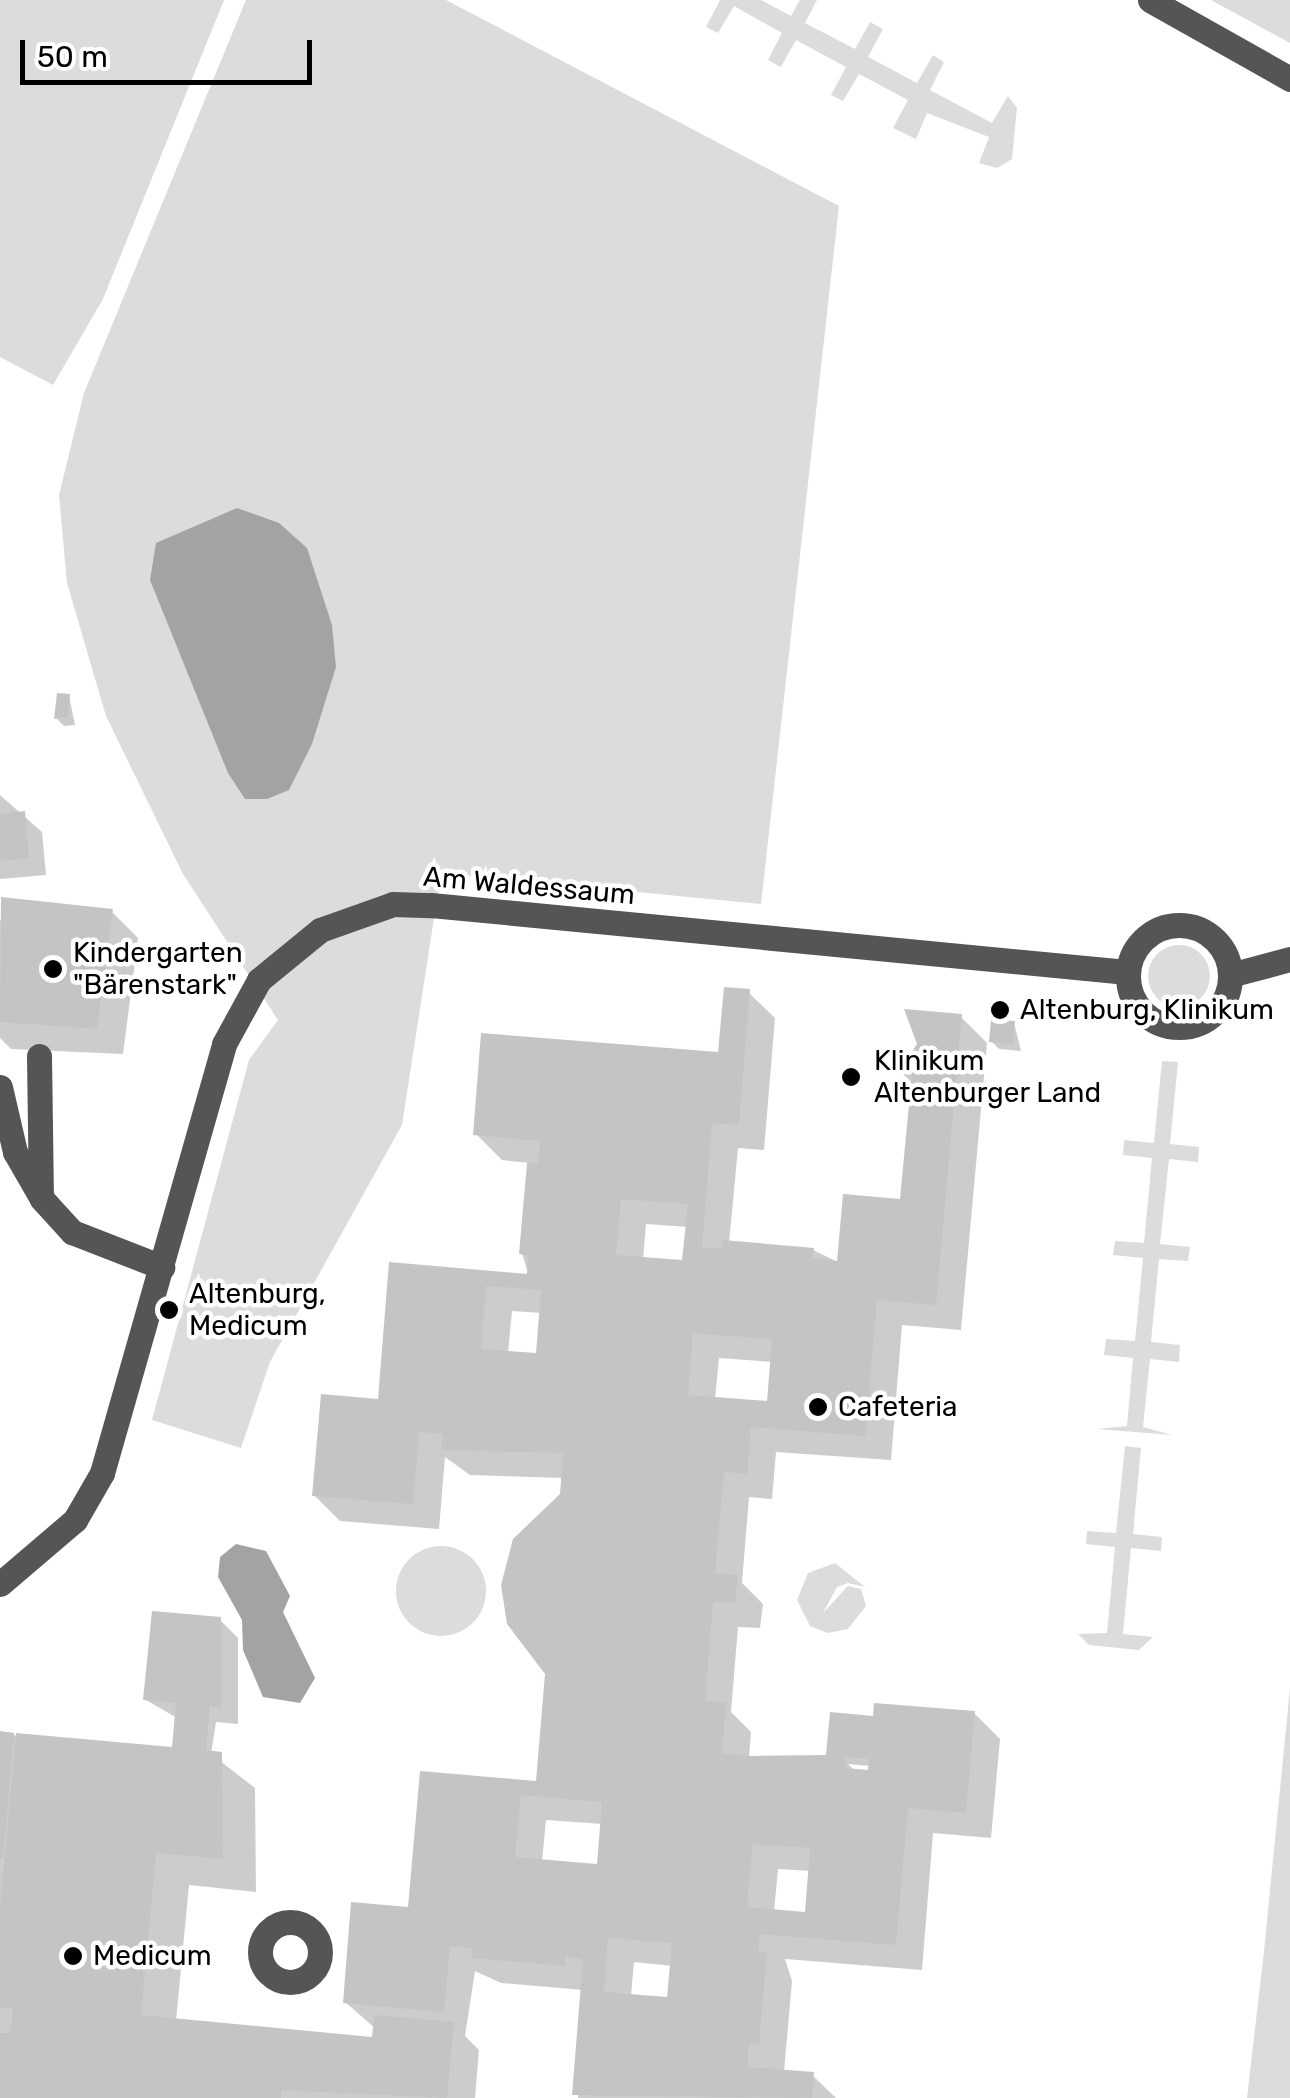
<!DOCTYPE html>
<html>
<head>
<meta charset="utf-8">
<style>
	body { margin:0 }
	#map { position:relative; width:1290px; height:2098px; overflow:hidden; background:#fff; font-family:Rubik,sans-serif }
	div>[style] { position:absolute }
	.green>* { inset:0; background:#dcdcdc }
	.round { border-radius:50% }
	.water>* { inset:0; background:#a3a3a3 }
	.shadow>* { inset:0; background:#0003 }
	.building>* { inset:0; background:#c4c4c4; transform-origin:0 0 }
	.minor>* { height:25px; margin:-12.5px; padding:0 12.5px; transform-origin:12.5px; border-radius:12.5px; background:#555 }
	.minor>.ring { margin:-12.5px; padding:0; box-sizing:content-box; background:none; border:25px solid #555; border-radius:50% }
	.dots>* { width:28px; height:28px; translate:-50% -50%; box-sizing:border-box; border:5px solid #fff; border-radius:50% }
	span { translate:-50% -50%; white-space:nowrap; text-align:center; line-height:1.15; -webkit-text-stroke:9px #fff; paint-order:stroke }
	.street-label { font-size:28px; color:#000 }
	.poi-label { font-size:28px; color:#000 }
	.left { translate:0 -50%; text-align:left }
	.scale { position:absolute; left:20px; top:40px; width:292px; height:45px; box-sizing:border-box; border:5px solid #000; border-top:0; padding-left:12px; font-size:30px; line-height:35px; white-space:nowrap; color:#000; -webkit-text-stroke:8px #fff; paint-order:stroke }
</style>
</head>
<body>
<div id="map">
	<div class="green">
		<i style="clip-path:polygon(0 0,224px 0,103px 299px,53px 385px,0 357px)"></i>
		<i style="clip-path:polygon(246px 0,446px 0,839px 206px,761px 904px,441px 873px,402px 1125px,270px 1362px,241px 1448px,152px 1420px,249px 1060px,278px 1020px,183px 874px,106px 716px,67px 583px,59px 495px,84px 393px)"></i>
		<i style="clip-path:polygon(720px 0,761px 0,791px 16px,800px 0,817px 0,805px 23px,855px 49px,870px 22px,883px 29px,868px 57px,917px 83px,933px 55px,944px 62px,930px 90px,992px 123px,1008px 96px,1017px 108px,1012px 159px,997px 168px,979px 163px,989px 137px,927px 113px,916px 139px,893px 128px,908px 100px,859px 74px,843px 101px,831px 95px,846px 67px,796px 40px,781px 67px,768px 60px,782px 33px,734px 6px,718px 33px,706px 27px)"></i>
		<i style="clip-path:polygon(1211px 0,1290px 0,1290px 43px)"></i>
		<i class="round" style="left:1148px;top:945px;width:62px;height:62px"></i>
		<i style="clip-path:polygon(1162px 1061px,1178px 1062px,1170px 1144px,1199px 1147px,1198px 1162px,1169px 1159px,1160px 1244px,1190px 1247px,1188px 1261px,1159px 1259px,1151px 1342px,1180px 1345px,1179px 1362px,1150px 1359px,1143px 1427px,1172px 1435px,1097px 1429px,1127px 1426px,1133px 1358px,1104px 1355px,1106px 1339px,1135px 1341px,1143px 1258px,1113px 1255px,1115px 1241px,1144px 1243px,1152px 1158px,1123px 1155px,1124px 1140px,1154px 1143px)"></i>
		<i style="clip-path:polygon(1125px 1446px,1141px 1448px,1133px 1534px,1162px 1537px,1161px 1551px,1131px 1548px,1123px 1634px,1153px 1637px,1139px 1650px,1089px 1645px,1078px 1634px,1107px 1633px,1115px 1547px,1086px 1544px,1087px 1531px,1116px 1533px)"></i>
		<i class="round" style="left:396px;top:1546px;width:90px;height:90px"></i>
		<i style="clip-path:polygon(835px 1563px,865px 1587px,848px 1583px,837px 1587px,823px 1613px,848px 1586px,861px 1589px,866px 1606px,848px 1629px,828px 1633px,810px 1626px,797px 1600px,808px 1573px)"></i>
		<i style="clip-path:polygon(1290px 1688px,1290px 2098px,1247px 2098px,1264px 1951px)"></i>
	</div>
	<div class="water">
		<i style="clip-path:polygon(237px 508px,279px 523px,307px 548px,332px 625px,336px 667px,312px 744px,289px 790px,267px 799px,245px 799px,228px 773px,150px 580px,156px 543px)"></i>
		<i style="clip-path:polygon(236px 1544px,266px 1551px,290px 1596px,283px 1612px,315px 1678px,300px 1703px,263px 1697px,243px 1650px,242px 1620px,218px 1577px,220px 1557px)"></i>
	</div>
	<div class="shadow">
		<i style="clip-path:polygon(69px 696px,75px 725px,64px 726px,56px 718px)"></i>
		<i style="clip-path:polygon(0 795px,42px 832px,46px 875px,0 879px)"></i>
		<i style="clip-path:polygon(112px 912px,138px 938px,123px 1054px,11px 1049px,0 1038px,0 920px)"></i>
		<i style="clip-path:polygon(evenodd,748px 992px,775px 1018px,764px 1150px,738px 1148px,729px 1243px,813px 1250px,840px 1263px,902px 1202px,913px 1084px,901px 1072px,961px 1017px,987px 1043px,961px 1330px,902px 1325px,891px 1460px,776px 1452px,772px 1499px,749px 1497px,742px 1583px,763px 1604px,760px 1628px,738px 1627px,731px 1712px,751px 1732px,749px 1757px,833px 1759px,875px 1718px,974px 1713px,1000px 1739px,991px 1838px,933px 1833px,922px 1970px,785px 1959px,792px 1981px,784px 2072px,812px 2075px,836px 2098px,578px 2098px,583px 1990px,501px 1983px,475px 1971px,465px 2036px,479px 2050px,475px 2098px,0 2098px,0 1734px,174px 1750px,177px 1718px,146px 1700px,220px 1620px,238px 1638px,238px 1724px,216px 1722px,211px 1754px,255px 1788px,256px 1892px,189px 1885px,176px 2021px,374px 2039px,376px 2029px,345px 2002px,410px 1910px,422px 1774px,538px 1783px,564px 1478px,470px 1475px,445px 1457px,439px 1529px,340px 1521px,314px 1495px,380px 1401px,391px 1265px,529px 1276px,522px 1253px,530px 1163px,502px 1160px,476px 1134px,720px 1055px,748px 992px,646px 1224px,688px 1227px,685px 1263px,643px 1260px,646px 1224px,748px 992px,512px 1311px,542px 1313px,538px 1356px,508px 1353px,512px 1311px,748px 992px,719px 1358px,773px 1362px,770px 1404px,715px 1399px,719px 1358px,748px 992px,848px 1764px,871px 1766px,870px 1773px,856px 1772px,848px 1764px,748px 992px,546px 1820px,603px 1824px,599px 1866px,542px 1861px,546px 1820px,748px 992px,778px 1869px,811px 1871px,807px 1914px,774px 1912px,778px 1869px,748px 992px,634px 1962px,673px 1966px,670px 2000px,631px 1996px,634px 1962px)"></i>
		<i style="clip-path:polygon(1014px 1023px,1021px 1051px,999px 1049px,991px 1041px)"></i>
	</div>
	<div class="building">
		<i style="clip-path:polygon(57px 693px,70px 694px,68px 717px,54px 719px)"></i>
		<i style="clip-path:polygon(25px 811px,29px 858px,0 861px,0 814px)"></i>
		<i style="clip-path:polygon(1px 897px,113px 909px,97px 1029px,0 1022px)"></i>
		<i style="clip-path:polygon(evenodd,724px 987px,750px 989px,739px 1125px,712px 1123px,702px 1247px,723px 1249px,723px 1240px,814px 1248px,813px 1258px,837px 1261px,843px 1194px,900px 1199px,912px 1073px,898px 1072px,917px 1044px,904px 1009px,962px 1014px,936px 1305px,877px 1300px,865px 1436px,751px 1427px,747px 1474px,724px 1472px,715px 1573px,738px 1575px,735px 1603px,713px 1602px,705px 1701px,726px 1703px,722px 1753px,752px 1756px,826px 1755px,830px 1712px,873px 1716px,874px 1703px,975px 1711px,966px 1813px,908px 1808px,896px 1945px,760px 1934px,758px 1951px,767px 1952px,759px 2044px,749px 2043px,747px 2067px,814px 2072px,812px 2098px,572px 2095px,583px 1959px,566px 1957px,565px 1966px,472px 1958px,473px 1948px,450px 1946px,444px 2012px,343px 2003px,351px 1902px,408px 1907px,420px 1771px,536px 1781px,545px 1674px,507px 1624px,501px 1585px,513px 1539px,560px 1494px,563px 1453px,441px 1450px,443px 1434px,419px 1432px,413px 1504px,312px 1496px,321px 1394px,378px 1399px,389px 1262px,527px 1274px,528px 1255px,519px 1254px,527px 1163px,538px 1163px,540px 1141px,473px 1135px,481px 1033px,718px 1052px,724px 987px,621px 1199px,688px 1204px,682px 1260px,616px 1255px,621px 1199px,724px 987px,486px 1286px,541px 1290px,536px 1353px,481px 1349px,486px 1286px,724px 987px,693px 1333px,772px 1339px,767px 1401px,688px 1395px,693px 1333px,724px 987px,845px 1757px,869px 1759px,868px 1770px,845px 1768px,845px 1757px,724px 987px,521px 1795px,602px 1802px,597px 1864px,515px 1857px,521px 1795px,724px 987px,753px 1844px,810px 1848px,805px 1912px,747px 1907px,753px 1844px,724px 987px,608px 1938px,672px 1943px,667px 1997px,604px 1992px,608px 1938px)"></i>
		<i style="left:991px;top:1019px;width:24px;height:23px;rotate:5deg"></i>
		<i style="clip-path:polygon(152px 1611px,221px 1617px,221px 1708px,210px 1706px,206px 1750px,222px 1752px,223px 1859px,156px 1853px,141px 2015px,372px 2037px,374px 2015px,454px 2022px,447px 2098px,282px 2090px,281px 2098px,0 2098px,0 2033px,10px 2033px,13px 2008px,0 2007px,0 1906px,16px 1733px,172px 1747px,176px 1703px,143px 1700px)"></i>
		<i style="clip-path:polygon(0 1731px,14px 1733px,3px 1859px,0 1859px)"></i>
	</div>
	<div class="minor">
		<i style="left:1150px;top:0;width:161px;rotate:29.4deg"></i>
		<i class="ring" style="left:1128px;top:925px;width:77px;height:77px"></i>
		<i style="left:1230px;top:975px;width:62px;rotate:-14.9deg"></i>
		<i style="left:39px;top:1056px;width:140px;rotate:89.2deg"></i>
		<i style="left:0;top:1087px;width:67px;rotate:77deg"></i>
		<i style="left:15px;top:1152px;width:54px;rotate:60.1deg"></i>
		<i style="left:42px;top:1199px;width:45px;rotate:47.7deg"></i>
		<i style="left:72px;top:1232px;width:97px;rotate:21.3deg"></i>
		<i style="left:0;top:1584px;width:99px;rotate:-40.5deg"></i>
		<i style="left:75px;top:1520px;width:54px;rotate:-60.1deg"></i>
		<i style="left:102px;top:1473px;width:446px;rotate:-74.1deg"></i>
		<i style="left:224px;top:1044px;width:73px;rotate:-61.3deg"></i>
		<i style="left:259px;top:980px;width:79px;rotate:-39.3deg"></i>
		<i style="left:320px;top:930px;width:77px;rotate:-19.6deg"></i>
		<i style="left:393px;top:904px;width:38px;rotate:2deg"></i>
		<i style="left:431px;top:905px;width:699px;rotate:5.5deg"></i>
		<i class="ring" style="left:260px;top:1922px;width:35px;height:35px"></i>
	</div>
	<div class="dots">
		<i style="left:53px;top:969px;background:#000"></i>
		<i style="left:1000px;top:1010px;background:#000"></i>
		<i style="left:851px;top:1077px;background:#000"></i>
		<i style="left:169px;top:1310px;background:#000"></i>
		<i style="left:818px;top:1407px;background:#000"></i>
		<i style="left:73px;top:1956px;background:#000"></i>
	</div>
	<div class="street-label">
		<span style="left:529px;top:886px;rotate:5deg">Am Waldessaum</span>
	</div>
	<div class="poi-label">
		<span class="left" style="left:73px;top:969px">Kindergarten<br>"Bärenstark"</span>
		<span class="left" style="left:1020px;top:1010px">Altenburg, Klinikum</span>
		<span class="left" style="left:874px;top:1077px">Klinikum<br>Altenburger Land</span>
		<span class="left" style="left:189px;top:1310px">Altenburg,<br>Medicum</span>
		<span class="left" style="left:838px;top:1407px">Cafeteria</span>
		<span class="left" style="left:93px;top:1956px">Medicum</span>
	</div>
	<div class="scale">50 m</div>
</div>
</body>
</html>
